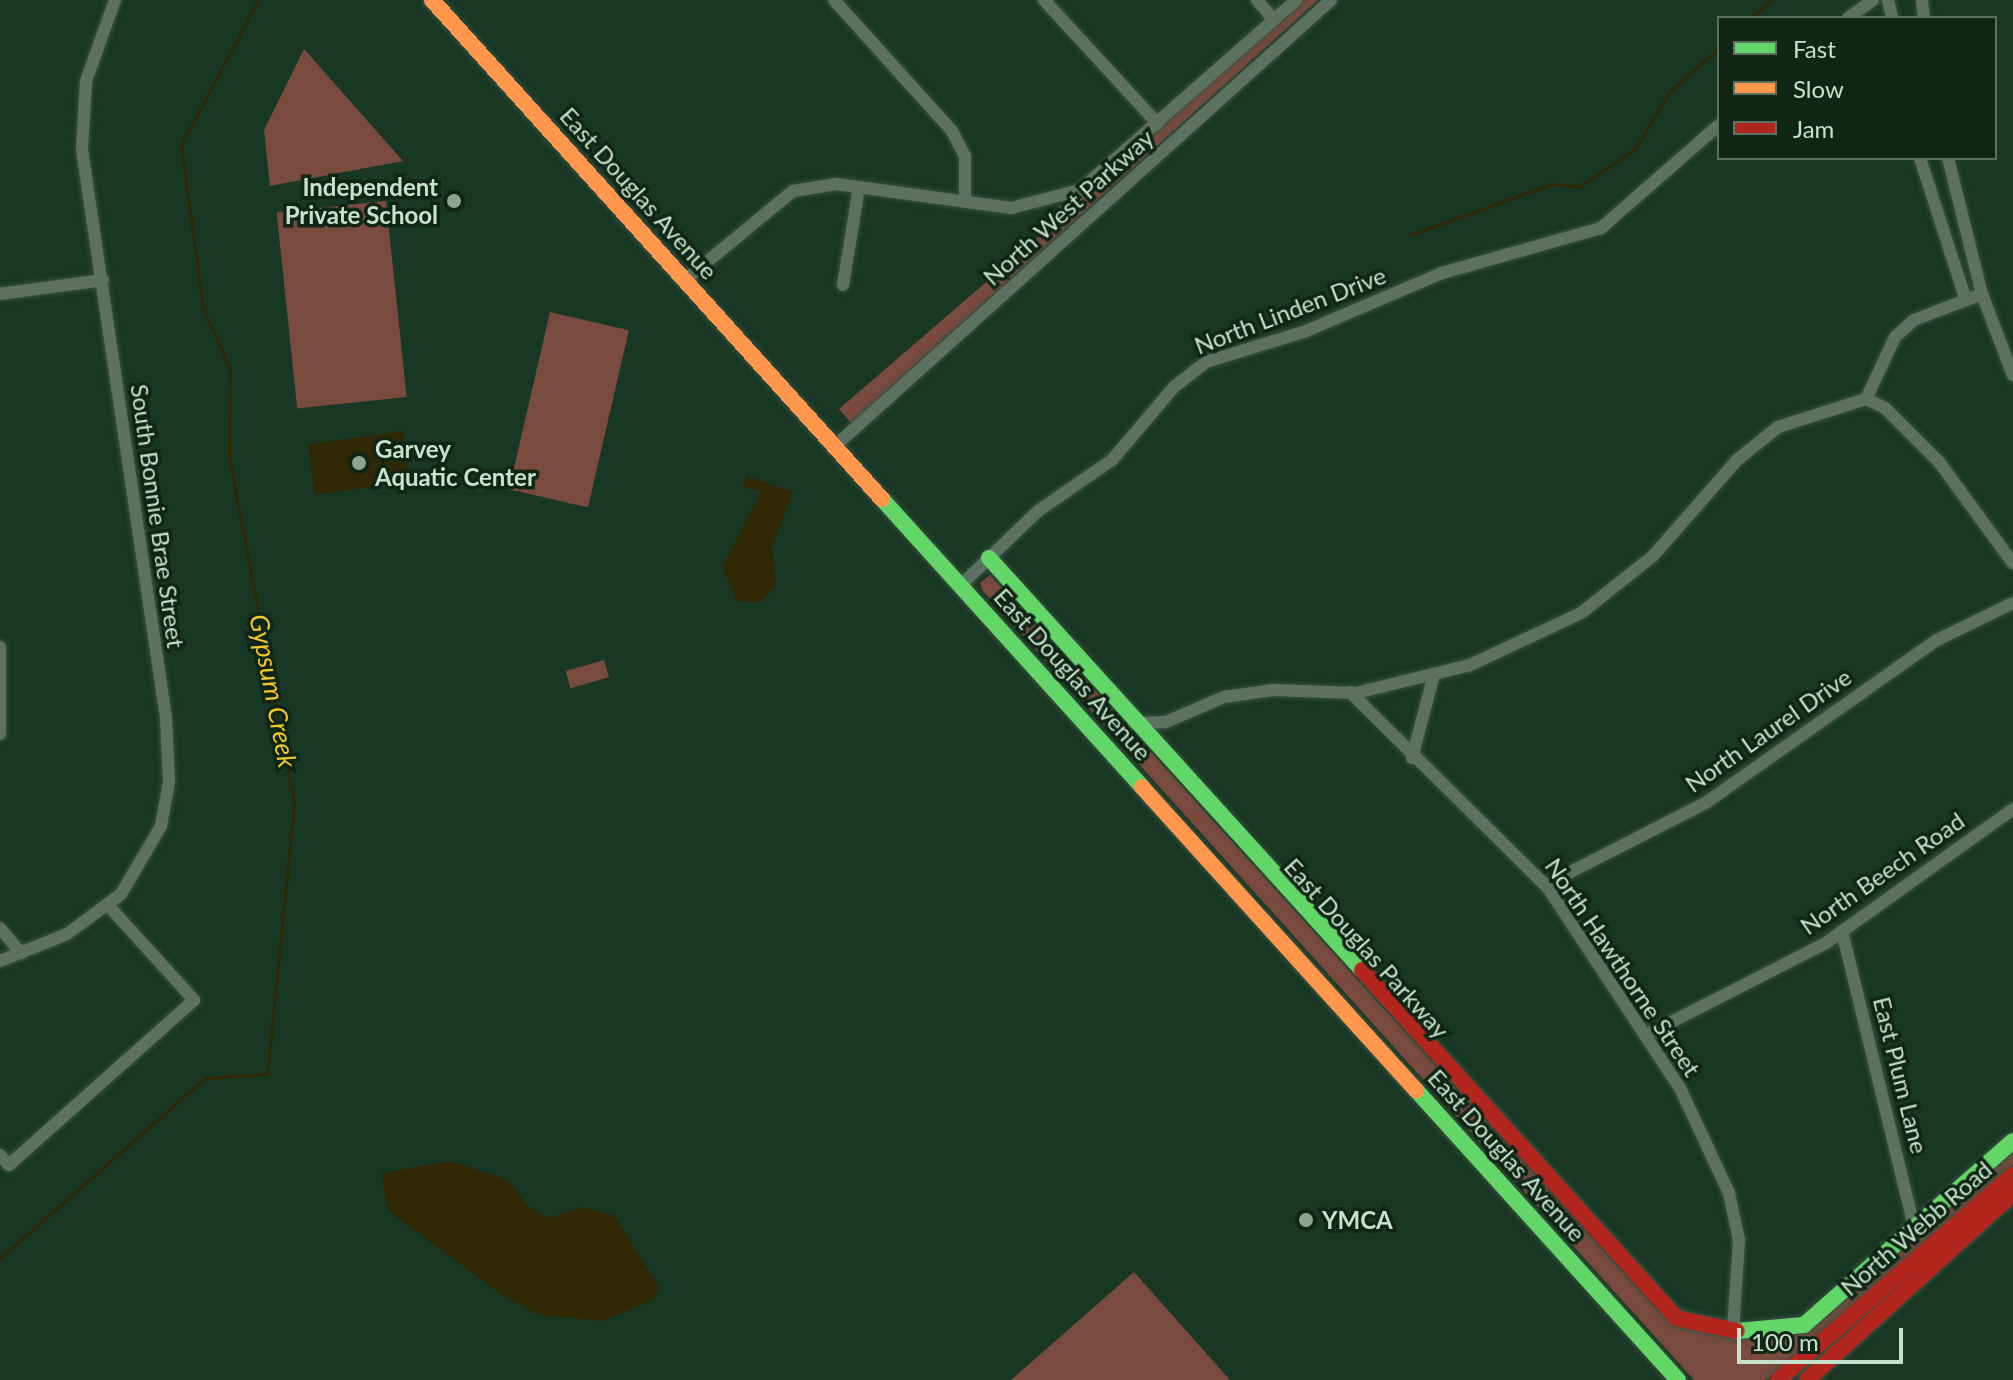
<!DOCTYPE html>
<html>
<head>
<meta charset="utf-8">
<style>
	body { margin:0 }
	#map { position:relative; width:2013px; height:1380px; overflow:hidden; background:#183724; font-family:Lato,sans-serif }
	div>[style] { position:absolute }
	.green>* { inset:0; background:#794a3e; transform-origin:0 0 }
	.water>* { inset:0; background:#302805; transform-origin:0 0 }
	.stream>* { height:3px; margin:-1.5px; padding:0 1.5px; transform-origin:1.5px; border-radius:1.5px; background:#302805 }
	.roads { filter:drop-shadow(0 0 2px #3a5141) drop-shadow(0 0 2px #3a5141) }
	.street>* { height:12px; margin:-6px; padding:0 6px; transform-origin:6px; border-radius:6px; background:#5d7163 }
	.fast>* { height:16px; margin:-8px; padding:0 8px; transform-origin:8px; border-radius:8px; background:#63d668 }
	.slow>* { height:16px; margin:-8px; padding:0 8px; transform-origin:8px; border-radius:8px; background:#ff974d }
	.jam>* { height:16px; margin:-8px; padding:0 8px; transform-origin:8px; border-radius:8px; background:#b3261e }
	.dots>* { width:22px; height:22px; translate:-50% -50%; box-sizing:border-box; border:4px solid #0f2515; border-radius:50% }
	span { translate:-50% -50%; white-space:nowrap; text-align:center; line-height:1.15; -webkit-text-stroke:7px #0f2515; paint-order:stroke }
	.poi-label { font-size:24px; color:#c7e2cc; font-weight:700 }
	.right { translate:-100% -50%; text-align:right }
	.left { translate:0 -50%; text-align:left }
	.street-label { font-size:24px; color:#c7e2cc }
	.water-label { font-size:26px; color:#f3c726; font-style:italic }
	.legend { position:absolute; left:1717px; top:16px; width:280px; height:144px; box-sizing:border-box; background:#0f2515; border:2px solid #59715e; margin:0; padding:10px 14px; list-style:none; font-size:24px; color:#c7e2cc }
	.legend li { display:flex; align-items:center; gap:16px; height:40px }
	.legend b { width:40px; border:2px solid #59715e }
	.scale { position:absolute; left:1737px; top:1328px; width:166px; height:36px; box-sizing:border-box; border:4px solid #c7e2cc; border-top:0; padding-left:10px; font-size:24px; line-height:28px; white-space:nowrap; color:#c7e2cc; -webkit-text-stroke:6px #0f2515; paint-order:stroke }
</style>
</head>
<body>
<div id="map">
	<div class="green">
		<i style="clip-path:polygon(1303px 0,1318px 0,851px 423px,839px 409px,1064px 215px,1058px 207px,1087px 193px)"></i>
		<i style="clip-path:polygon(304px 49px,403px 161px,270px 186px,264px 130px)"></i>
		<i style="left:386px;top:201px;width:197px;height:110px;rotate:84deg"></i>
		<i style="left:550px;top:312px;width:81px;height:182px;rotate:13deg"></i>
		<i style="clip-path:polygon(990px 575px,1659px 1312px,1685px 1326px,1808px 1327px,2013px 1147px,2013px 1165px,1766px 1380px,1694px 1380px,982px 590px,980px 583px)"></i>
		<i style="left:604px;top:660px;width:18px;height:40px;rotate:74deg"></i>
		<i style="clip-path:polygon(1134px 1272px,1230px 1380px,1011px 1380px)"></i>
	</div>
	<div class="water">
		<i style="left:403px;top:431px;width:51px;height:96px;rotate:82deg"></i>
		<i style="clip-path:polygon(747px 476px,793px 492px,772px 548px,776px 585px,760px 603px,737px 601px,722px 567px,761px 492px,742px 487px)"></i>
		<i style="clip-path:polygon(450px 1161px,508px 1180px,528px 1206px,549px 1218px,583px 1207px,615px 1216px,659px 1288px,653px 1300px,603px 1321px,539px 1315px,503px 1296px,387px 1210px,382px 1173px)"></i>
	</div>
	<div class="stream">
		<i style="left:1750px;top:18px;width:28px;rotate:-39deg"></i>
		<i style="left:1410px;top:235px;width:151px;rotate:-19.8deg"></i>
		<i style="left:1552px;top:184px;width:27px;rotate:6deg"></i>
		<i style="left:1579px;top:187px;width:68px;rotate:-34.2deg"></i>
		<i style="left:1635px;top:149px;width:68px;rotate:-58.9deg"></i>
		<i style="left:1670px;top:91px;width:65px;rotate:-41.3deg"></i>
		<i style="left:0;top:1258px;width:273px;rotate:-41.3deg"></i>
		<i style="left:205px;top:1078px;width:62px;rotate:-3.7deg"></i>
		<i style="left:267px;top:1074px;width:271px;rotate:-84.3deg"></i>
		<i style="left:294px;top:804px;width:352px;rotate:-100.6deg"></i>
		<i style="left:229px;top:458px;width:89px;rotate:-89.4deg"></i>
		<i style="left:230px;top:369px;width:67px;rotate:-113.9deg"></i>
		<i style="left:203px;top:308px;width:164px;rotate:-97.7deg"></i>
		<i style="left:181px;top:145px;width:164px;rotate:-62deg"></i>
	</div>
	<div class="roads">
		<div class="street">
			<i style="left:834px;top:0;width:176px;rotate:48deg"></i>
			<i style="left:952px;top:131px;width:28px;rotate:63deg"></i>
			<i style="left:965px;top:156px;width:46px;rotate:90deg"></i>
			<i style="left:1044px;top:0;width:168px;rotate:47.4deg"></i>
			<i style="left:1257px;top:0;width:26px;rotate:50deg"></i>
			<i style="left:1888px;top:0;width:18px;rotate:77deg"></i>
			<i style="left:1922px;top:0;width:18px;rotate:84deg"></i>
			<i style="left:1848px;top:18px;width:31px;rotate:-36deg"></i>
			<i style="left:1920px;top:158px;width:149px;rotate:72.1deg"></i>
			<i style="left:1948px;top:158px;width:140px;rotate:76deg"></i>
			<i style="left:1982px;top:294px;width:87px;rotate:69.1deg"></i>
			<i style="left:685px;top:280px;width:140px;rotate:-39.5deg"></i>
			<i style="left:793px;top:191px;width:44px;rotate:-9.2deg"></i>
			<i style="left:836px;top:184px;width:177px;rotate:7.8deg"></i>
			<i style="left:1011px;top:208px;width:71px;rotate:-14.6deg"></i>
			<i style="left:1080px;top:190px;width:288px;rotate:-41.3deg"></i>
			<i style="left:843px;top:285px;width:99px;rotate:-80.7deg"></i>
			<i style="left:0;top:294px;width:104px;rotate:-7.7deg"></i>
			<i style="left:1866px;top:399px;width:21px;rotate:25deg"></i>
			<i style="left:1885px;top:408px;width:76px;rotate:45deg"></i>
			<i style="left:1939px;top:462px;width:125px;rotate:53.8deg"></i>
			<i style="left:1866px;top:399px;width:68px;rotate:-64.9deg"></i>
			<i style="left:1895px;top:337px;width:25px;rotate:-42deg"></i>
			<i style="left:1914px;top:320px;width:73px;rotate:-20.9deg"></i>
			<i style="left:835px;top:446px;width:667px;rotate:-41.96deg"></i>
			<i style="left:961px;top:585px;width:107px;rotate:-43.9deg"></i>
			<i style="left:1038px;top:511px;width:90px;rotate:-34.6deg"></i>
			<i style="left:1112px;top:460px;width:96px;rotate:-49.7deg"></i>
			<i style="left:1174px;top:387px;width:41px;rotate:-38deg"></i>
			<i style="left:1206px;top:362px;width:105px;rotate:-17.2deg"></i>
			<i style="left:1306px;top:331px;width:148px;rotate:-23.1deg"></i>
			<i style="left:1442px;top:273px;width:165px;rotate:-15.8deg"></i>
			<i style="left:1601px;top:228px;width:157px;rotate:-41.1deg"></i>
			<i style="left:0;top:647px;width:87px;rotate:90deg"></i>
			<i style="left:1350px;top:692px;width:279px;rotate:44.7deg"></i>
			<i style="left:1548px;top:888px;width:240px;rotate:56.6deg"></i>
			<i style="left:1680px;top:1088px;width:116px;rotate:65deg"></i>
			<i style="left:1729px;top:1193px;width:48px;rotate:78deg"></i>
			<i style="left:1739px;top:1240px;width:90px;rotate:93.8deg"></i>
			<i style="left:1134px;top:723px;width:32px;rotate:-2deg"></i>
			<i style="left:1166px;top:722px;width:63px;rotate:-23.3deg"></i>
			<i style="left:1224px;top:697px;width:49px;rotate:-8.1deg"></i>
			<i style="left:1273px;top:690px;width:83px;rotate:2.1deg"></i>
			<i style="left:1356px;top:693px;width:117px;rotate:-13.8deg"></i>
			<i style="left:1470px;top:665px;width:123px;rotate:-25.1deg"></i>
			<i style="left:1581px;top:613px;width:92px;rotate:-38.4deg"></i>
			<i style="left:1653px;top:556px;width:128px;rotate:-48.8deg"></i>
			<i style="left:1737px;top:460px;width:53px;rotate:-38.8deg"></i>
			<i style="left:1778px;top:427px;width:92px;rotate:-17.7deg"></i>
			<i style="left:1412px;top:758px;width:87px;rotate:-75.3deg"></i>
			<i style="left:1545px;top:885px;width:182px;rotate:-27.1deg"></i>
			<i style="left:1707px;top:802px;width:281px;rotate:-35.2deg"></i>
			<i style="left:1937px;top:640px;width:85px;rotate:-26deg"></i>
			<i style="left:0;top:928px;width:33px;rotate:50deg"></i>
			<i style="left:1842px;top:931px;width:308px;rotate:76.3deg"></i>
			<i style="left:0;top:961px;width:72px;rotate:-21.9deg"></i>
			<i style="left:67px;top:934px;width:67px;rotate:-36.5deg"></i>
			<i style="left:121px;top:894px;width:79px;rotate:-59.5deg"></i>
			<i style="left:161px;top:826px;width:45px;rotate:-79.7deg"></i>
			<i style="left:169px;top:782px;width:64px;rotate:-92.7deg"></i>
			<i style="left:166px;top:718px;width:574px;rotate:-98.41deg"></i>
			<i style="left:82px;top:150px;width:69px;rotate:-86.7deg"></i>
			<i style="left:86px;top:81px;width:86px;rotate:-70.3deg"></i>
			<i style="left:1646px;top:1035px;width:202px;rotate:-27.1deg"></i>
			<i style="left:1826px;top:943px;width:230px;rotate:-35.6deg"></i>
			<i style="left:0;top:1155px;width:13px;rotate:48deg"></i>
			<i style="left:9px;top:1165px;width:248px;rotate:-41.7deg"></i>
			<i style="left:194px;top:1000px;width:128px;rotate:-132.2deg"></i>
		</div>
		<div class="fast">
			<i style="left:882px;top:499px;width:388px;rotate:47.9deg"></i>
			<i style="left:989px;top:558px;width:556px;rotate:47.84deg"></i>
			<i style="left:1416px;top:1090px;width:391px;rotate:47.9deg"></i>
			<i style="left:1737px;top:1331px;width:67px;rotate:-5.1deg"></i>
			<i style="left:1804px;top:1325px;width:278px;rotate:-41.4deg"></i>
		</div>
		<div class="slow">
			<i style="left:432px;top:0;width:672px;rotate:47.96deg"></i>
			<i style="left:1142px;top:787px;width:409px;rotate:47.9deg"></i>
		</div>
		<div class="jam">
			<i style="left:1362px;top:970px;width:469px;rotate:47.9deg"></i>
			<i style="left:1676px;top:1318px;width:62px;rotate:12deg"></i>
			<i style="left:1778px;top:1380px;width:312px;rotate:-41.1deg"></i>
			<i style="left:1807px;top:1380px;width:278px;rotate:-42.2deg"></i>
		</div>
	</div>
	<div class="dots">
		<i style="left:454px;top:201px;background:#8aa691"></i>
		<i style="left:359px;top:463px;background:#8aa691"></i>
		<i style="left:1306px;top:1220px;background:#8aa691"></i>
	</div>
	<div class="poi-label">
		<span class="right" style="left:438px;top:201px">Independent<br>Private School</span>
		<span class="left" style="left:375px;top:463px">Garvey<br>Aquatic Center</span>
		<span class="left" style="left:1322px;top:1220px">YMCA</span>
	</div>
	<div class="street-label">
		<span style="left:639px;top:193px;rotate:48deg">East Douglas Avenue</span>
		<span style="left:1068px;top:207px;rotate:-42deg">North West Parkway</span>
		<span style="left:1290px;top:310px;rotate:-21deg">North Linden Drive</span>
		<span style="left:158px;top:516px;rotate:82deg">South Bonnie Brae Street</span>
		<span style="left:1073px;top:674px;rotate:48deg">East Douglas Avenue</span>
		<span style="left:1768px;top:730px;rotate:-35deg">North Laurel Drive</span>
		<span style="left:1882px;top:873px;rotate:-35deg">North Beech Road</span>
		<span style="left:1367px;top:948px;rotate:48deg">East Douglas Parkway</span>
		<span style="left:1623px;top:967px;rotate:56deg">North Hawthorne Street</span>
		<span style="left:1901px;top:1075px;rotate:76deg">East Plum Lane</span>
		<span style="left:1507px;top:1155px;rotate:48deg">East Douglas Avenue</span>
		<span style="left:1916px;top:1228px;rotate:-41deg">North Webb Road</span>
	</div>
	<div class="water-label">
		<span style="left:273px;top:691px;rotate:79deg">Gypsum Creek</span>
	</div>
	<ul class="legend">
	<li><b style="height:10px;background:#63d668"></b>Fast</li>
	<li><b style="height:10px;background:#ff974d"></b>Slow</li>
	<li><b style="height:10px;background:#b3261e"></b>Jam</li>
	</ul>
	<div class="scale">100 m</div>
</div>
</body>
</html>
